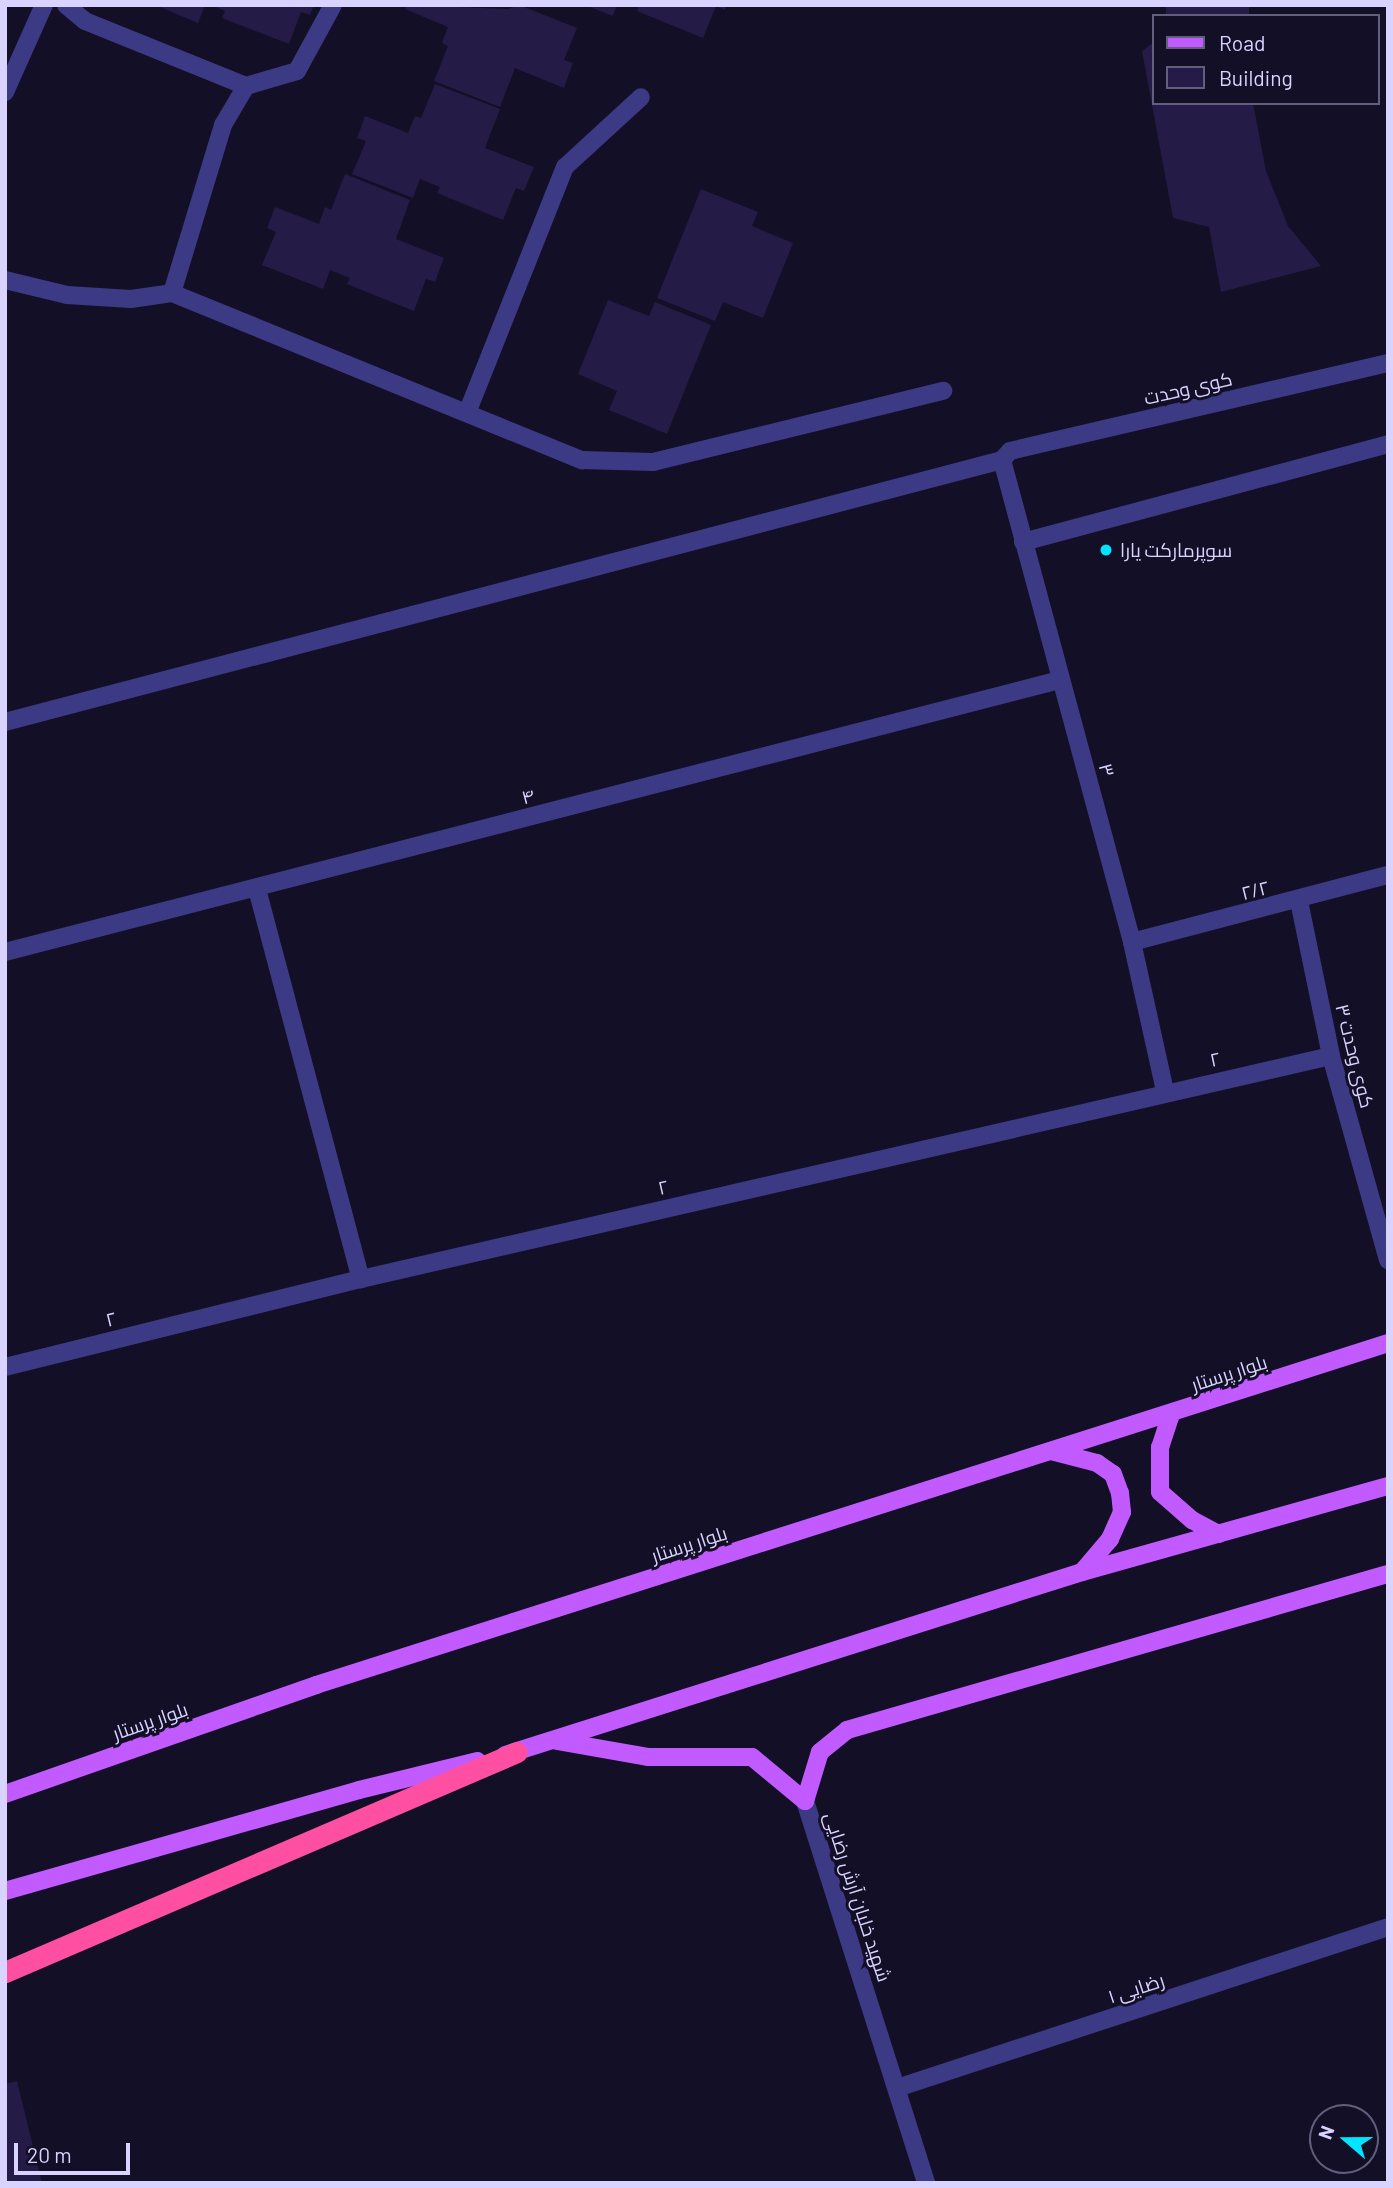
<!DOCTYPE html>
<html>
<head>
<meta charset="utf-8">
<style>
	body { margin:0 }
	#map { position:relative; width:1393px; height:2188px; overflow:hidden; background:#130f26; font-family:Barlow,Cairo,sans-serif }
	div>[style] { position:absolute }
	.building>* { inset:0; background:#241b47; transform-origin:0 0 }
	.minor>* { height:18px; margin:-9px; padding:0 9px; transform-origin:9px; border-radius:9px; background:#3d3a85 }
	.major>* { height:18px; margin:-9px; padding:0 9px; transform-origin:9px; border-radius:9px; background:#c25bff }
	.highway>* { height:21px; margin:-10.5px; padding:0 10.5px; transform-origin:10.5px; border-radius:10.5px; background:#ff4fa3 }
	.dots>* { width:19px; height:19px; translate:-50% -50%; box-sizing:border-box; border:4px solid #130f26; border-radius:50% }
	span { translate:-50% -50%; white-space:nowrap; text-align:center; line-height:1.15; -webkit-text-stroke:6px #130f26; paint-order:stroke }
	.street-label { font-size:19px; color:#d9d4ff }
	.poi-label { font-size:19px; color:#d9d4ff }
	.left { translate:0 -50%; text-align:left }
	.frame { position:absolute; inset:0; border:7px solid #d9d4ff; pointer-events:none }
	.legend { position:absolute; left:1152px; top:14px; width:228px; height:91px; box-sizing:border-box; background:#130f26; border:2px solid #625e7d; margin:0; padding:9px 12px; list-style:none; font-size:21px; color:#d9d4ff }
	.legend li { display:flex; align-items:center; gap:14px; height:35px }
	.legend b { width:35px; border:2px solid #625e7d }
	.north { position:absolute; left:1309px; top:2104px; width:70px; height:70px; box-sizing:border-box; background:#130f26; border:2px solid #625e7d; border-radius:50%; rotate:290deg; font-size:19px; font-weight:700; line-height:28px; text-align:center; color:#d9d4ff }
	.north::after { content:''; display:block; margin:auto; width:24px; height:32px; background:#00e5ff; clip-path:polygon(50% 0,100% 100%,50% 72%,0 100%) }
	.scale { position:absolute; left:14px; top:2143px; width:116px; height:32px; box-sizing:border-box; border:4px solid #d9d4ff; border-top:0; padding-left:9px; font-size:21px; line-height:24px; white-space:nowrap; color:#d9d4ff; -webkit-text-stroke:5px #130f26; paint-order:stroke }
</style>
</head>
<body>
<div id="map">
	<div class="building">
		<i style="clip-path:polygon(155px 5px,205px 5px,198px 23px)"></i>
		<i style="clip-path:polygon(211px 5px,314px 5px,310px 15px,301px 12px,289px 44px,222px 18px,225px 11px)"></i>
		<i style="clip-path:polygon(407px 5px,508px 9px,519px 5px,577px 28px,564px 60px,573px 63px,564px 88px,515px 68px,500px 107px,434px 81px,448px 46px,442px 43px,448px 27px,405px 9px)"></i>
		<i style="clip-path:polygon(585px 5px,617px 5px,613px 16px)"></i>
		<i style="clip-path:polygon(639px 5px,726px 5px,725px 10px,716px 6px,703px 38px,637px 11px)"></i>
		<i style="left:1166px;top:5px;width:83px;height:11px"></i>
		<i style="clip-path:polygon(1153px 43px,1153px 103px,1253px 103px,1266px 171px,1288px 226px,1321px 266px,1221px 292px,1209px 227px,1173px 218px,1142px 51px)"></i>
		<i style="clip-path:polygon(435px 84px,500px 109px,485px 148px,534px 167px,524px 191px,516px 188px,503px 220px,437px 193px,440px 187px,420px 179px,413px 198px,352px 174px,366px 141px,357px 138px,365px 116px,408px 133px,415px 116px,421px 118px)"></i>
		<i style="clip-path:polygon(345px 174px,410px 200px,396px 239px,444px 258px,435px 282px,426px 279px,414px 311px,347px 284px,350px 278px,330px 270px,323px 289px,262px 265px,276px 232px,267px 228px,275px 207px,319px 224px,325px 207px,331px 210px)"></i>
		<i style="clip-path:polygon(701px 189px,758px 212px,752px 226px,793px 243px,763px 318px,723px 302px,715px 321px,657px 298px)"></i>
		<i style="clip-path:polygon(608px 300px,649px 316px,655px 302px,711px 325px,667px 434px,609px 410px,617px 391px,578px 374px)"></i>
		<i style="clip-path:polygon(17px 2081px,42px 2183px,5px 2183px,5px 2084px)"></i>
	</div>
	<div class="minor">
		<i style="left:66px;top:5px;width:25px;rotate:40deg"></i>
		<i style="left:85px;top:21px;width:174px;rotate:22deg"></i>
		<i style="left:5px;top:92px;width:95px;rotate:-65.9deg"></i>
		<i style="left:5px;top:280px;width:64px;rotate:13.6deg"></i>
		<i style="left:67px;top:295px;width:64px;rotate:3.6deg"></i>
		<i style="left:131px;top:299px;width:41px;rotate:-8.3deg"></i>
		<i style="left:172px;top:293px;width:443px;rotate:22.2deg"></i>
		<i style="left:582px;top:460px;width:71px;rotate:1.6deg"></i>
		<i style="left:653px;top:462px;width:299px;rotate:-13.8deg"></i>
		<i style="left:172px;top:293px;width:176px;rotate:-73.1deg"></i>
		<i style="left:223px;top:125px;width:45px;rotate:-59.5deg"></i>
		<i style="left:246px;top:86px;width:53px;rotate:-16.4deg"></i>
		<i style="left:297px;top:71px;width:75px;rotate:-61.4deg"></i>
		<i style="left:467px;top:413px;width:265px;rotate:-68.3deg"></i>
		<i style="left:565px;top:167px;width:103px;rotate:-42.6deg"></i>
		<i style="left:1002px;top:460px;width:499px;rotate:74.9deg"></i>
		<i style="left:1132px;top:942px;width:153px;rotate:77.5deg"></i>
		<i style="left:1002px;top:460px;width:12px;rotate:-48deg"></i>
		<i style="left:1010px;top:451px;width:388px;rotate:-13.1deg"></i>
		<i style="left:1023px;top:542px;width:378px;rotate:-15deg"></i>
		<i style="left:5px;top:722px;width:1031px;rotate:-14.72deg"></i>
		<i style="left:257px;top:889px;width:404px;rotate:75.1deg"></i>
		<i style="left:1299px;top:901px;width:158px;rotate:78.3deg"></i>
		<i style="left:1331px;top:1056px;width:212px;rotate:74.4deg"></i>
		<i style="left:1132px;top:942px;width:265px;rotate:-14.7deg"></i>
		<i style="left:5px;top:952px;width:1089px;rotate:-14.46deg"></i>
		<i style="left:5px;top:1367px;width:367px;rotate:-13.9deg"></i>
		<i style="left:361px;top:1279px;width:995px;rotate:-12.95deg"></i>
		<i style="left:805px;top:1801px;width:401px;rotate:72.4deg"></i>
		<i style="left:897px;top:2088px;width:517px;rotate:-18.15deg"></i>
	</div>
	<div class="major">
		<i style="left:1171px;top:1414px;width:35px;rotate:108deg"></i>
		<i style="left:1160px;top:1447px;width:45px;rotate:90deg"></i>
		<i style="left:1160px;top:1492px;width:43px;rotate:41.2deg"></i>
		<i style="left:1192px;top:1520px;width:30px;rotate:28deg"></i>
		<i style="left:1051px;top:1451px;width:48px;rotate:14.6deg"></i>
		<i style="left:1097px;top:1463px;width:19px;rotate:35deg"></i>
		<i style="left:1113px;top:1474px;width:20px;rotate:70deg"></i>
		<i style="left:1120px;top:1493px;width:19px;rotate:84deg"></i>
		<i style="left:1122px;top:1512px;width:30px;rotate:114deg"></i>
		<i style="left:1110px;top:1539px;width:43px;rotate:130.3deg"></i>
		<i style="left:557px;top:1741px;width:92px;rotate:10deg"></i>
		<i style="left:648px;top:1757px;width:104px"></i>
		<i style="left:752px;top:1757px;width:69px;rotate:39.7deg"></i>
		<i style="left:505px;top:1755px;width:605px;rotate:-17.6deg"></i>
		<i style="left:1082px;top:1572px;width:318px;rotate:-15.7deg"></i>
		<i style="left:5px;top:1794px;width:330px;rotate:-19.3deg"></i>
		<i style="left:316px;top:1685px;width:1125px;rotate:-17.69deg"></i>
		<i style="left:805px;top:1801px;width:51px;rotate:-73deg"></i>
		<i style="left:820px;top:1752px;width:35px;rotate:-39deg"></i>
		<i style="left:847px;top:1730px;width:563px;rotate:-16.09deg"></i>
		<i style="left:5px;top:1891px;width:368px;rotate:-15.9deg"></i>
		<i style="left:359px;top:1790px;width:122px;rotate:-13.7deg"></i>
	</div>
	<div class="highway">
		<i style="left:5px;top:1972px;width:557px;rotate:-23.25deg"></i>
	</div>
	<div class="dots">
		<i style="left:1106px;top:550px;background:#00e5ff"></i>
	</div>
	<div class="street-label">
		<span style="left:1188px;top:388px;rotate:-13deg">کوی وحدت</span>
		<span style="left:1107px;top:770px;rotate:75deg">۳</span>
		<span style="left:528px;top:796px;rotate:-15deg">۴</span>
		<span style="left:1255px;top:890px;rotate:-14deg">۲/۲</span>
		<span style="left:1355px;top:1056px;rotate:76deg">کوی وحدت ۳</span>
		<span style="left:1215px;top:1059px;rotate:-12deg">۲</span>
		<span style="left:663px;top:1187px;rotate:-13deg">۲</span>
		<span style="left:111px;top:1319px;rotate:-14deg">۲</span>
		<span style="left:1229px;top:1373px;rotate:-18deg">بلوار پرستار</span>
		<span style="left:689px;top:1544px;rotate:-18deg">بلوار پرستار</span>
		<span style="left:150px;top:1721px;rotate:-19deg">بلوار پرستار</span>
		<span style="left:858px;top:1897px;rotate:72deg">شهید خلبان آرش رضایی</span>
		<span style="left:1136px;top:1988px;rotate:-18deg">رضایی ۱</span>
	</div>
	<div class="poi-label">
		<span class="left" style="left:1120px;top:550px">سوپرمارکت یارا</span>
	</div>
	<div class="frame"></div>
	<ul class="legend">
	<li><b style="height:9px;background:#c25bff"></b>Road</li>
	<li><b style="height:19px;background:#241b47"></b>Building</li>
	</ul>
	<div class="north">N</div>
	<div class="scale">20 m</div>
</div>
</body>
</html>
